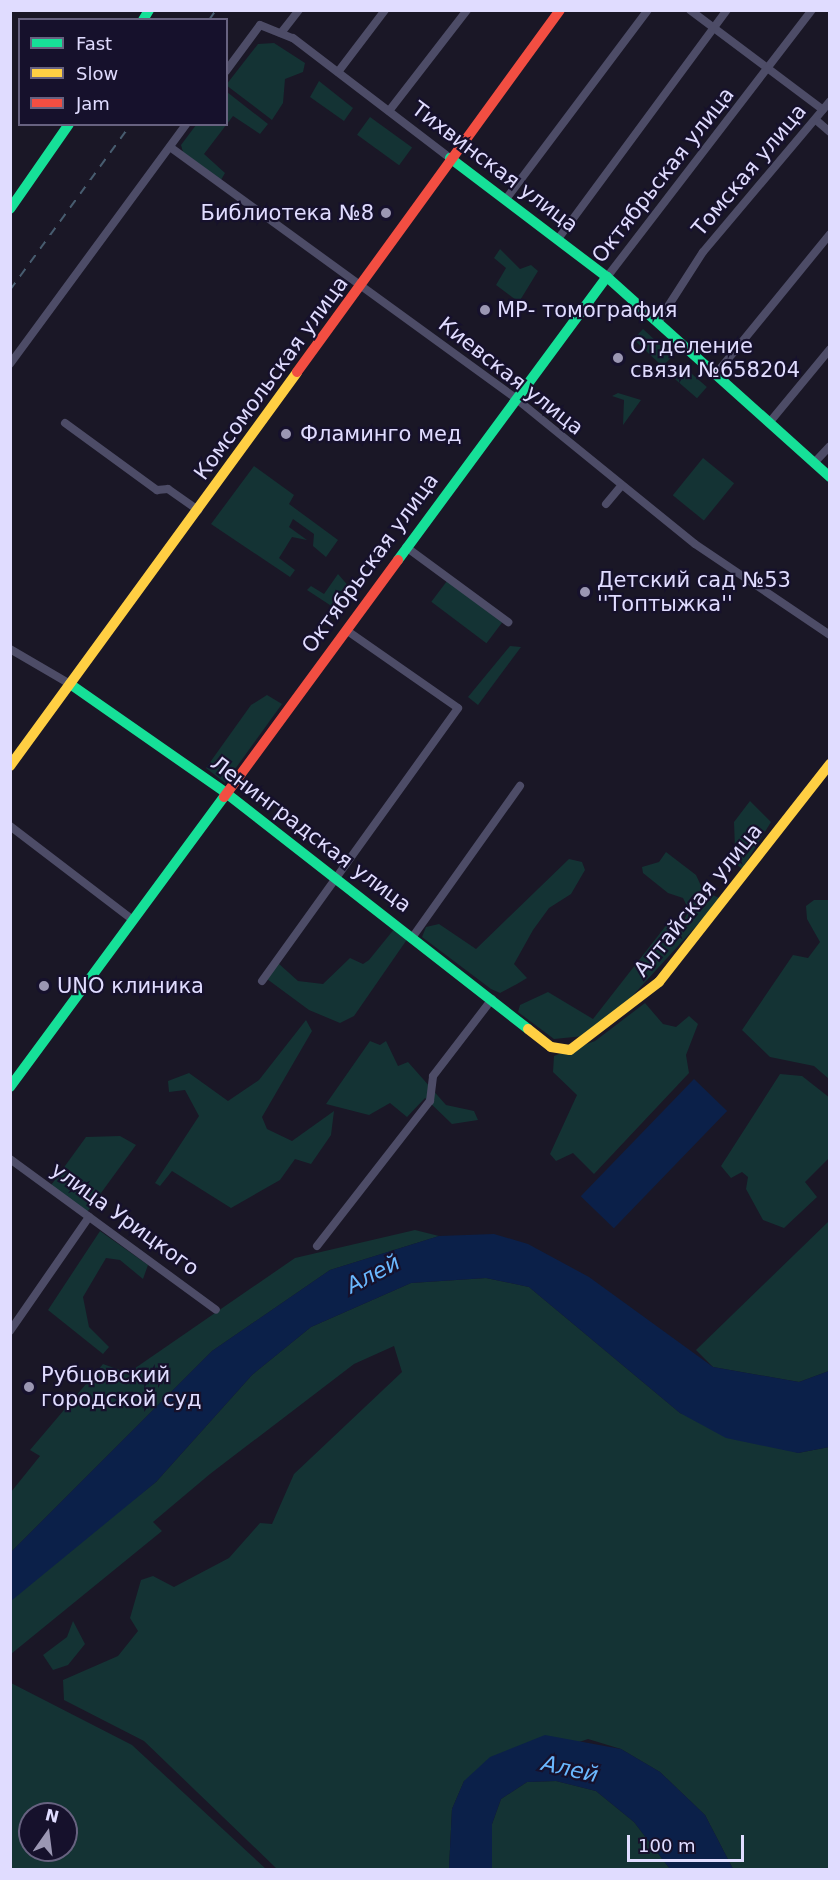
<!DOCTYPE html>
<html>
<head>
<meta charset="utf-8">
<style>
	body { margin:0 }
	#map { position:relative; width:840px; height:1880px; overflow:hidden; background:#1a1726; font-family:"DejaVu Sans",sans-serif }
	div>[style] { position:absolute }
	.green>* { inset:0; background:#143334; transform-origin:0 0 }
	.water>* { inset:0; background:#0b2049; transform-origin:0 0 }
	.street>* { height:8px; margin:-4px; padding:0 4px; transform-origin:4px; border-radius:4px; background:#4d4c67 }
	.fast>* { height:10px; margin:-5px; padding:0 5px; transform-origin:5px; border-radius:5px; background:#16e098 }
	.slow>* { height:10px; margin:-5px; padding:0 5px; transform-origin:5px; border-radius:5px; background:#ffcf43 }
	.jam>* { height:10px; margin:-5px; padding:0 5px; transform-origin:5px; border-radius:5px; background:#f24e42 }
	.rail>* { height:2px; margin-top:-1px; transform-origin:0; background:repeating-linear-gradient(90deg,#475c6f 0 9px,transparent 0 17px) }
	.dots>* { width:16px; height:16px; translate:-50% -50%; box-sizing:border-box; border:3px solid #16112c; border-radius:50% }
	span { translate:-50% -50%; white-space:nowrap; text-align:center; line-height:1.15; -webkit-text-stroke:4.5px #16112c; paint-order:stroke }
	.street-label { font-size:21px; color:#e0dcff }
	.poi-label { font-size:21px; color:#e0dcff }
	.right { translate:-100% -50%; text-align:right }
	.left { translate:0 -50%; text-align:left }
	.water-label { font-size:22px; color:#6ab8ff; font-style:italic }
	.frame { position:absolute; inset:0; border:12px solid #e0dcff; pointer-events:none }
	.legend { position:absolute; left:18px; top:18px; width:210px; height:108px; box-sizing:border-box; background:#16112c; border:2px solid #676280; margin:0; padding:8px 10px; list-style:none; font-size:18px; color:#e0dcff }
	.legend li { display:flex; align-items:center; gap:12px; height:30px }
	.legend b { width:30px; border:2px solid #676280 }
	.north { position:absolute; left:18px; top:1802px; width:60px; height:60px; box-sizing:border-box; background:#16112c; border:2px solid #676280; border-radius:50%; rotate:14deg; font-size:16px; font-weight:700; line-height:24px; text-align:center; color:#e0dcff }
	.north::after { content:''; display:block; margin:auto; width:21px; height:27px; background:#9b97b3; clip-path:polygon(50% 0,100% 100%,50% 72%,0 100%) }
	.scale { position:absolute; left:627px; top:1835px; width:117px; height:27px; box-sizing:border-box; border:3px solid #e0dcff; border-top:0; padding-left:8px; font-size:18px; line-height:21px; white-space:nowrap; color:#e0dcff; -webkit-text-stroke:4px #16112c; paint-order:stroke }
</style>
</head>
<body>
<div id="map">
	<div class="green">
		<i style="clip-path:polygon(274px 43px,305px 63px,303px 72px,285px 79px,283px 103px,272px 120px,226px 85px,258px 44px)"></i>
		<i style="clip-path:polygon(319px 81px,353px 108px,344px 121px,310px 97px)"></i>
		<i style="clip-path:polygon(227px 92px,268px 124px,260px 134px,233px 116px,204px 154px,225px 173px,221px 180px,183px 152px,181px 145px,196px 125px,226px 124px)"></i>
		<i style="left:370px;top:117px;width:52px;height:22px;rotate:36deg"></i>
		<i style="clip-path:polygon(500px 249px,520px 269px,531px 265px,538px 271px,511px 315px,516px 300px,496px 285px,506px 268px,494px 258px)"></i>
		<i style="left:643px;top:329px;width:40px;height:14px;rotate:43deg"></i>
		<i style="left:685px;top:368px;width:29px;height:15px;rotate:41deg"></i>
		<i style="clip-path:polygon(618px 393px,641px 400px,623px 425px,624px 400px,612px 396px)"></i>
		<i style="left:703px;top:458px;width:40px;height:48px;rotate:39deg"></i>
		<i style="clip-path:polygon(254px 466px,294px 495px,289px 504px,338px 540px,326px 557px,313px 546px,314px 534px,293px 519px,289px 527px,307px 540px,292px 537px,279px 558px,295px 570px,290px 577px,211px 524px)"></i>
		<i style="clip-path:polygon(338px 574px,351px 589px,336px 609px,307px 590px,311px 586px,324px 594px)"></i>
		<i style="left:447px;top:581px;width:69px;height:26px;rotate:37deg"></i>
		<i style="clip-path:polygon(510px 646px,521px 647px,478px 705px,468px 697px)"></i>
		<i style="clip-path:polygon(267px 695px,282px 704px,225px 783px,206px 768px,251px 705px)"></i>
		<i style="clip-path:polygon(750px 801px,771px 822px,742px 869px,729px 858px,735px 849px,734px 822px)"></i>
		<i style="clip-path:polygon(666px 852px,696px 875px,703px 890px,721px 899px,626px 1003px,584px 1036px,554px 1039px,518px 1012px,520px 1005px,548px 992px,593px 1019px,668px 923px,683px 922px,689px 910px,683px 898px,668px 893px,643px 873px,642px 867px,659px 862px)"></i>
		<i style="clip-path:polygon(569px 859px,582px 862px,585px 870px,571px 894px,549px 908px,533px 930px,514px 964px,527px 978px,517px 984px,500px 993px,491px 989px,422px 937px,426px 927px,439px 924px,476px 949px)"></i>
		<i style="clip-path:polygon(814px 900px,829px 900px,829px 1079px,814px 1066px,770px 1057px,742px 1030px,793px 955px,808px 958px,820px 942px,807px 919px,806px 906px)"></i>
		<i style="clip-path:polygon(395px 928px,408px 938px,354px 1016px,340px 1023px,309px 1010px,267px 979px,278px 963px,298px 981px,323px 984px,350px 958px,363px 964px,369px 960px)"></i>
		<i style="clip-path:polygon(645px 1003px,663px 1024px,676px 1027px,689px 1016px,698px 1024px,686px 1055px,689px 1073px,594px 1174px,573px 1153px,556px 1161px,550px 1154px,577px 1095px,553px 1072px,554px 1056px,595px 1041px)"></i>
		<i style="clip-path:polygon(306px 1020px,312px 1031px,262px 1117px,267px 1129px,292px 1141px,334px 1111px,331px 1135px,311px 1164px,295px 1159px,280px 1180px,231px 1208px,172px 1171px,160px 1186px,155px 1183px,199px 1116px,185px 1090px,169px 1092px,168px 1081px,189px 1073px,228px 1101px,259px 1080px)"></i>
		<i style="clip-path:polygon(370px 1041px,380px 1045px,386px 1041px,398px 1066px,408px 1062px,446px 1105px,474px 1111px,478px 1120px,452px 1124px,425px 1098px,407px 1117px,390px 1103px,369px 1115px,326px 1104px)"></i>
		<i style="clip-path:polygon(780px 1074px,802px 1076px,830px 1098px,829px 1158px,805px 1182px,817px 1197px,784px 1228px,763px 1220px,746px 1189px,748px 1177px,742px 1172px,731px 1178px,721px 1166px)"></i>
		<i style="clip-path:polygon(120px 1136px,136px 1145px,85px 1215px,49px 1188px,86px 1137px)"></i>
		<i style="clip-path:polygon(829px 1221px,829px 1371px,799px 1382px,713px 1367px,696px 1350px)"></i>
		<i style="clip-path:polygon(415px 1230px,439px 1236px,330px 1270px,212px 1351px,11px 1552px,11px 1492px,40px 1456px,30px 1450px,103px 1364px,128px 1373px,295px 1258px)"></i>
		<i style="clip-path:polygon(100px 1231px,148px 1265px,143px 1279px,120px 1260px,106px 1258px,83px 1297px,89px 1327px,109px 1347px,103px 1354px,48px 1310px)"></i>
		<i style="clip-path:polygon(486px 1278px,529px 1287px,680px 1413px,798px 1453px,829px 1447px,829px 1869px,733px 1869px,705px 1815px,660px 1772px,621px 1749px,588px 1739px,464px 1781px,452px 1809px,449px 1869px,277px 1869px,144px 1741px,64px 1700px,63px 1680px,118px 1656px,138px 1631px,130px 1618px,141px 1580px,153px 1576px,174px 1587px,229px 1558px,260px 1523px,272px 1524px,294px 1474px,402px 1372px,394px 1346px,354px 1364px,210px 1474px,153px 1522px,162px 1531px,11px 1654px,11px 1596px,156px 1482px,252px 1375px,311px 1327px,411px 1283px)"></i>
		<i style="clip-path:polygon(73px 1621px,85px 1644px,68px 1665px,53px 1670px,43px 1655px,67px 1637px)"></i>
		<i style="clip-path:polygon(evenodd,11px 1683px,132px 1745px,266px 1869px,11px 1869px,11px 1683px,30px 1814px,66px 1814px,66px 1850px,30px 1850px,30px 1814px)"></i>
		<i style="clip-path:polygon(556px 1781px,596px 1791px,634px 1822px,670px 1869px,492px 1870px,492px 1824px,501px 1799px,527px 1782px)"></i>
	</div>
	<div class="water">
		<i style="left:694px;top:1079px;width:46px;height:163px;rotate:44deg"></i>
		<i style="clip-path:polygon(494px 1234px,528px 1244px,589px 1277px,713px 1367px,799px 1382px,829px 1371px,829px 1447px,798px 1453px,726px 1438px,680px 1413px,529px 1287px,486px 1278px,411px 1283px,311px 1327px,252px 1375px,156px 1482px,11px 1601px,11px 1552px,212px 1351px,330px 1270px,439px 1236px)"></i>
		<i style="clip-path:polygon(545px 1735px,621px 1749px,660px 1772px,705px 1815px,733px 1869px,670px 1869px,634px 1822px,596px 1791px,556px 1781px,527px 1782px,501px 1799px,492px 1824px,492px 1869px,449px 1869px,452px 1809px,464px 1781px,490px 1757px)"></i>
	</div>
	<div class="street">
		<i style="left:690px;top:10px;width:166px;rotate:36.9deg"></i>
		<i style="left:281px;top:33px;width:29px;rotate:-52deg"></i>
		<i style="left:226px;top:71px;width:57px;rotate:-53.5deg"></i>
		<i style="left:260px;top:25px;width:35px;rotate:22deg"></i>
		<i style="left:293px;top:38px;width:198px;rotate:37.4deg"></i>
		<i style="left:338px;top:72px;width:78px;rotate:-52.8deg"></i>
		<i style="left:389px;top:111px;width:128px;rotate:-52.3deg"></i>
		<i style="left:816px;top:120px;width:18px;rotate:41deg"></i>
		<i style="left:170px;top:147px;width:425px;rotate:36deg"></i>
		<i style="left:514px;top:397px;width:233px;rotate:39.1deg"></i>
		<i style="left:695px;top:544px;width:163px;rotate:34deg"></i>
		<i style="left:506px;top:199px;width:236px;rotate:-53.1deg"></i>
		<i style="left:558px;top:239px;width:285px;rotate:-53.6deg"></i>
		<i style="left:607px;top:277px;width:337px;rotate:-52.5deg"></i>
		<i style="left:658px;top:322px;width:83px;rotate:-57.3deg"></i>
		<i style="left:703px;top:252px;width:197px;rotate:-49.9deg"></i>
		<i style="left:10px;top:364px;width:298px;rotate:-53.7deg"></i>
		<i style="left:715px;top:375px;width:182px;rotate:-50.8deg"></i>
		<i style="left:65px;top:423px;width:114px;rotate:36.1deg"></i>
		<i style="left:157px;top:490px;width:11px;rotate:-5deg"></i>
		<i style="left:168px;top:489px;width:37px;rotate:35deg"></i>
		<i style="left:769px;top:423px;width:96px;rotate:-50.5deg"></i>
		<i style="left:814px;top:463px;width:23px;rotate:-47deg"></i>
		<i style="left:606px;top:504px;width:23px;rotate:-50deg"></i>
		<i style="left:406px;top:547px;width:127px;rotate:36.3deg"></i>
		<i style="left:10px;top:649px;width:69px;rotate:30.3deg"></i>
		<i style="left:10px;top:826px;width:155px;rotate:37.4deg"></i>
		<i style="left:414px;top:935px;width:183px;rotate:-54.6deg"></i>
		<i style="left:262px;top:981px;width:336px;rotate:-54.3deg"></i>
		<i style="left:458px;top:708px;width:136px;rotate:-145.1deg"></i>
		<i style="left:10px;top:1159px;width:255px;rotate:36.2deg"></i>
		<i style="left:317px;top:1246px;width:184px;rotate:-52.1deg"></i>
		<i style="left:430px;top:1101px;width:25px;rotate:-83deg"></i>
		<i style="left:433px;top:1076px;width:97px;rotate:-52.5deg"></i>
		<i style="left:10px;top:1331px;width:139px;rotate:-55.3deg"></i>
	</div>
	<div class="fast">
		<i style="left:143px;top:20px;width:12px;rotate:-59deg"></i>
		<i style="left:450px;top:158px;width:197px;rotate:37.2deg"></i>
		<i style="left:607px;top:277px;width:300px;rotate:41.9deg"></i>
		<i style="left:10px;top:209px;width:103px;rotate:-55.2deg"></i>
		<i style="left:398px;top:560px;width:352px;rotate:-53.6deg"></i>
		<i style="left:70px;top:684px;width:190px;rotate:34.9deg"></i>
		<i style="left:226px;top:793px;width:383px;rotate:38deg"></i>
		<i style="left:10px;top:1087px;width:360px;rotate:-53.6deg"></i>
	</div>
	<div class="slow">
		<i style="left:10px;top:766px;width:487px;rotate:-53.9deg"></i>
		<i style="left:528px;top:1029px;width:29px;rotate:38deg"></i>
		<i style="left:551px;top:1047px;width:19px;rotate:9deg"></i>
		<i style="left:570px;top:1050px;width:112px;rotate:-37.4deg"></i>
		<i style="left:659px;top:982px;width:277px;rotate:-51.9deg"></i>
	</div>
	<div class="jam">
		<i style="left:297px;top:372px;width:447px;rotate:-54deg"></i>
		<i style="left:224px;top:797px;width:294px;rotate:-53.7deg"></i>
	</div>
	<div class="rail">
		<i style="left:209px;top:20px;width:12px;rotate:-55deg"></i>
		<i style="left:10px;top:290px;width:205px;rotate:-53.9deg"></i>
	</div>
	<div class="dots">
		<i style="left:386px;top:213px;background:#9b97b3"></i>
		<i style="left:485px;top:310px;background:#9b97b3"></i>
		<i style="left:618px;top:358px;background:#9b97b3"></i>
		<i style="left:286px;top:434px;background:#9b97b3"></i>
		<i style="left:585px;top:592px;background:#9b97b3"></i>
		<i style="left:44px;top:986px;background:#9b97b3"></i>
		<i style="left:29px;top:1387px;background:#9b97b3"></i>
	</div>
	<div class="street-label">
		<span style="left:495px;top:167px;rotate:37deg">Тихвинская улица</span>
		<span style="left:749px;top:170px;rotate:-50deg">Томская улица</span>
		<span style="left:663px;top:175px;rotate:-52deg">Октябрьская улица</span>
		<span style="left:511px;top:376px;rotate:38deg">Киевская улица</span>
		<span style="left:271px;top:378px;rotate:-54deg">Комсомольская улица</span>
		<span style="left:370px;top:563px;rotate:-54deg">Октябрьская улица</span>
		<span style="left:311px;top:834px;rotate:37deg">Ленинградская улица</span>
		<span style="left:698px;top:900px;rotate:-51deg">Алтайская улица</span>
		<span style="left:125px;top:1219px;rotate:36deg">улица Урицкого</span>
	</div>
	<div class="poi-label">
		<span class="right" style="left:374px;top:213px">Библиотека №8</span>
		<span class="left" style="left:497px;top:310px">МР- томография</span>
		<span class="left" style="left:630px;top:358px">Отделение<br>связи №658204</span>
		<span class="left" style="left:300px;top:434px">Фламинго мед</span>
		<span class="left" style="left:597px;top:592px">Детский сад №53<br>''Топтыжка''</span>
		<span class="left" style="left:57px;top:986px">UNO клиника</span>
		<span class="left" style="left:41px;top:1387px">Рубцовский<br>городской суд</span>
	</div>
	<div class="water-label">
		<span style="left:373px;top:1274px;rotate:-28deg">Алей</span>
		<span style="left:570px;top:1769px;rotate:13deg">Алей</span>
	</div>
	<div class="frame"></div>
	<ul class="legend">
	<li><b style="height:8px;background:#16e098"></b>Fast</li>
	<li><b style="height:8px;background:#ffcf43"></b>Slow</li>
	<li><b style="height:8px;background:#f24e42"></b>Jam</li>
	</ul>
	<div class="north">N</div>
	<div class="scale">100 m</div>
</div>
</body>
</html>
